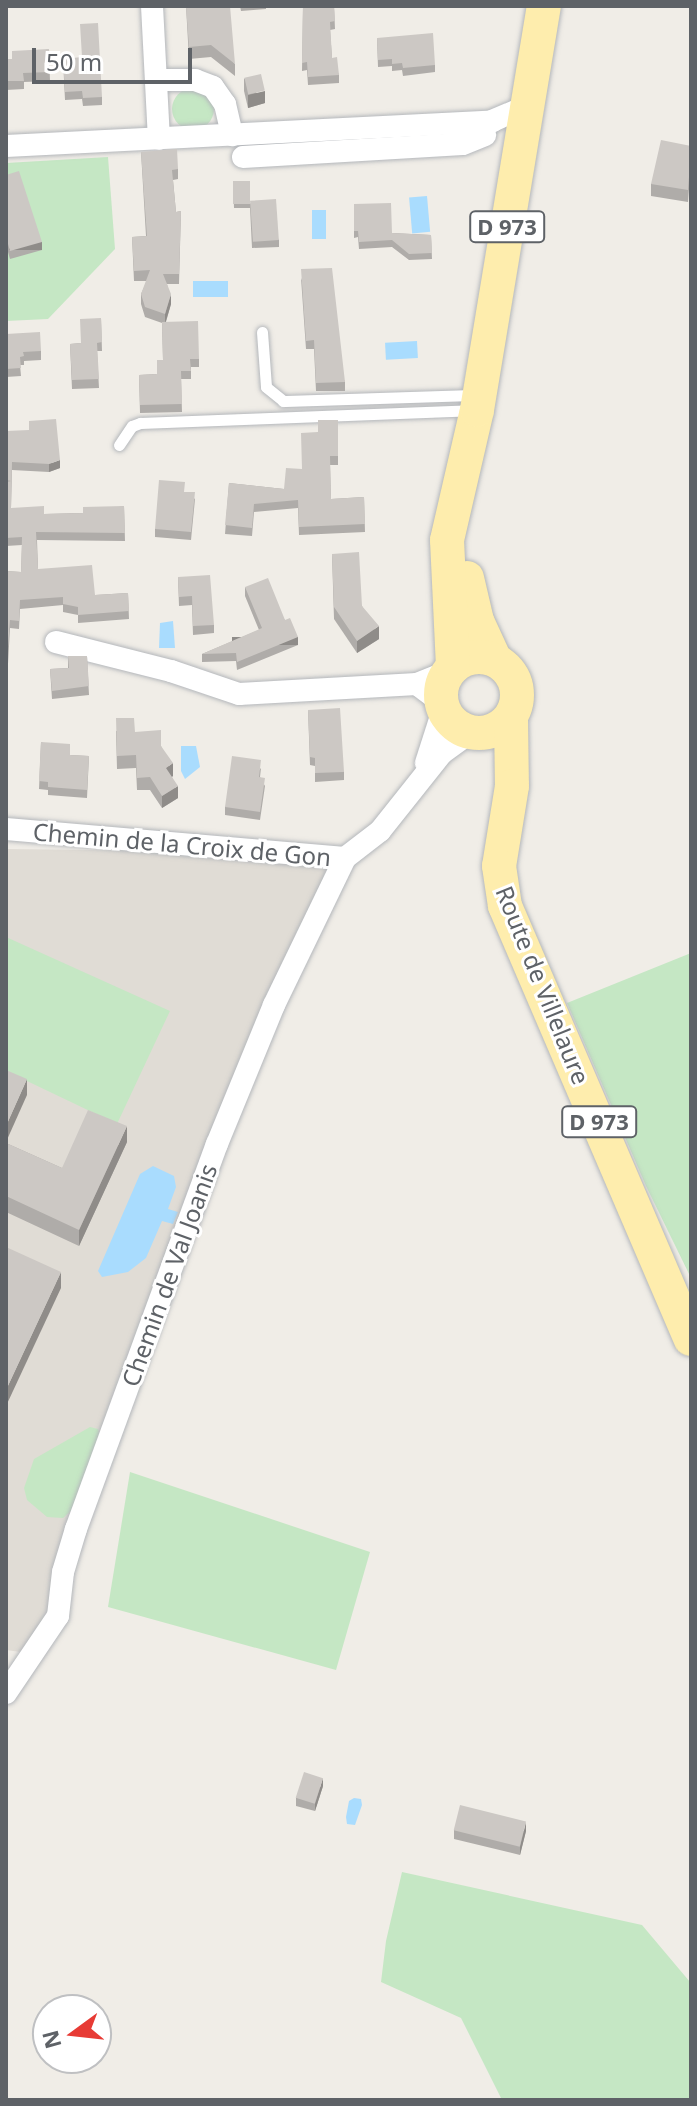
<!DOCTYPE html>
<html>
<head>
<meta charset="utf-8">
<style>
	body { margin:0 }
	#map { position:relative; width:697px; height:2106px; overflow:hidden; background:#f0ede7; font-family:"Noto Sans",sans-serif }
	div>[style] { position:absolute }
	.education>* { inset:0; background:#e0dcd5 }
	.green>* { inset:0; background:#c5e7c4 }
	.round { border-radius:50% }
	.water>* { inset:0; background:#a9dcfe; transform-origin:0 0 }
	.roads { filter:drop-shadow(0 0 2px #b4b7bb) drop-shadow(0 0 2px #b4b7bb) }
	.service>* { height:11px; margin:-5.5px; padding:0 5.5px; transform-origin:5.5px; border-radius:5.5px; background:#fff }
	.minor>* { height:22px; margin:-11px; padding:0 11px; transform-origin:11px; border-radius:11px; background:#fff }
	.primary>* { height:34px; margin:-17px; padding:0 17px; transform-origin:17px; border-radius:17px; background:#feedad }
	.primary>.ring { margin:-17px; padding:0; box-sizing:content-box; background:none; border:34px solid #feedad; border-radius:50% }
	.wall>* { inset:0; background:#afaca9 }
	.shaded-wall>* { inset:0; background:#8f8c89; transform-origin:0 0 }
	.building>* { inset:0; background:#ccc8c4; transform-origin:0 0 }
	span { translate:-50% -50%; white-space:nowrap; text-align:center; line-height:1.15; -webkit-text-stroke:6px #fff; paint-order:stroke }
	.shield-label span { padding:2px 6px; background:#fff; border:2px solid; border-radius:6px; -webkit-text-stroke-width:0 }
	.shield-label { font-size:22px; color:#5e6267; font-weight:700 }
	.street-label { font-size:24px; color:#5e6267 }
	.frame { position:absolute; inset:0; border:8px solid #5e6267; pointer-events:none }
	.north { position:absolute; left:32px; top:1994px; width:80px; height:80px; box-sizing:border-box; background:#fff; border:2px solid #bfc0c2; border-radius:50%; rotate:255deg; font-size:22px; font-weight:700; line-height:32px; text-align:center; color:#5e6267 }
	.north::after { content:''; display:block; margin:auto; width:28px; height:36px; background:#e73b35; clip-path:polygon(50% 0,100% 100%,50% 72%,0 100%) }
	.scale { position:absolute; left:32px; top:48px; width:160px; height:36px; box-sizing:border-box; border:4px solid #5e6267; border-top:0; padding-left:10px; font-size:24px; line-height:28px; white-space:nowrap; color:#5e6267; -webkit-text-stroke:6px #fff; paint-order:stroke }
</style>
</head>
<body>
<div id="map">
	<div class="education">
		<i style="clip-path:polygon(6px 849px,166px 851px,338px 870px,236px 1110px,57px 1604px,28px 1653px,6px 1650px)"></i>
	</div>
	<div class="green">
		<i class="round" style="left:172px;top:88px;width:42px;height:42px"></i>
		<i style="clip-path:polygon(108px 157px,115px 249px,48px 319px,6px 321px,6px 163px)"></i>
		<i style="clip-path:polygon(6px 937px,170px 1011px,117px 1124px,6px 1071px)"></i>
		<i style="clip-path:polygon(691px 953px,691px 1278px,646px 1186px,567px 1003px)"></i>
		<i style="clip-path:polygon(90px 1427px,98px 1429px,100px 1436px,73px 1509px,63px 1518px,47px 1517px,27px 1500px,24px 1488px,34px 1459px)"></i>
		<i style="clip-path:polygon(130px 1472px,370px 1552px,336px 1670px,108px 1607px)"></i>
		<i style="clip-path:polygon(402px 1872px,642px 1925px,690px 1982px,691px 2100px,502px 2100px,461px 2018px,381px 1982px,386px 1941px)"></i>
	</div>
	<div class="water">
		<i style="left:427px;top:196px;width:36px;height:18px;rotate:85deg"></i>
		<i style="left:312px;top:210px;width:14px;height:29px"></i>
		<i style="left:228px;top:281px;width:16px;height:35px;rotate:90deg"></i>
		<i style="left:417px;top:341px;width:17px;height:32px;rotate:87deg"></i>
		<i style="clip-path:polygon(173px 621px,175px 648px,159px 648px,160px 623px)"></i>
		<i style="clip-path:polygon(181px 746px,196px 746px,200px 767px,185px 779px,181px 771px)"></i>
		<i style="clip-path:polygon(153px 1166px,174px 1176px,176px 1187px,168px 1209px,178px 1212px,173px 1224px,162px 1221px,146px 1258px,128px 1272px,102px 1277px,98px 1271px,140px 1174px)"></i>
		<i style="clip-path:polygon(354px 1798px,361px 1799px,362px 1805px,355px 1825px,347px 1824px,346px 1817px,349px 1801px)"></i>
	</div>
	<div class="roads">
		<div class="service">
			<i style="left:262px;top:332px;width:55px;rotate:85.8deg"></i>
			<i style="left:266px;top:387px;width:22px;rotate:39deg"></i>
			<i style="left:283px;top:401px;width:192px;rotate:-1.8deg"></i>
			<i style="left:119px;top:445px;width:23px;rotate:-56deg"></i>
			<i style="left:132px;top:426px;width:9px;rotate:-21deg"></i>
			<i style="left:140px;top:423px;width:331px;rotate:-2.2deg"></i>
		</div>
		<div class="minor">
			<i style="left:152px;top:6px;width:133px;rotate:87deg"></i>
			<i style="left:156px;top:80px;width:39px"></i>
			<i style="left:195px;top:80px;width:19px;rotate:21deg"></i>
			<i style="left:213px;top:87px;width:21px;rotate:55deg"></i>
			<i style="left:225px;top:104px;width:32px;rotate:77deg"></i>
			<i style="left:6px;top:146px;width:487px;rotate:-2.9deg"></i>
			<i style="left:492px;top:121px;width:38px;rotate:-23deg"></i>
			<i style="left:243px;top:157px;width:220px;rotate:-3.4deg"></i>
			<i style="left:463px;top:144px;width:24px;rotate:-22deg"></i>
			<i style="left:56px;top:642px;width:119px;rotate:14.2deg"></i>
			<i style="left:171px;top:671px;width:72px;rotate:18.7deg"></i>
			<i style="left:239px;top:694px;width:178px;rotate:-3.2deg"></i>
			<i style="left:442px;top:703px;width:31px;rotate:-143deg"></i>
			<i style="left:417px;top:684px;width:35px;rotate:-22deg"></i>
			<i style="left:426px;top:763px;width:56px;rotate:-72.2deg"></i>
			<i style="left:6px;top:829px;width:340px;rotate:4.9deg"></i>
			<i style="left:345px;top:858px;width:44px;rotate:-37.6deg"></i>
			<i style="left:380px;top:831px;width:100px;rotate:-51.5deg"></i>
			<i style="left:442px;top:753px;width:34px;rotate:-36deg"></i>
			<i style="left:6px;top:1693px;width:93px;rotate:-56deg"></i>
			<i style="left:58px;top:1616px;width:44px;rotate:-83.5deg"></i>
			<i style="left:63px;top:1572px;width:45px;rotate:-73.2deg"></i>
			<i style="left:76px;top:1529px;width:410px;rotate:-69.9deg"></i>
			<i style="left:217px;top:1144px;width:150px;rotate:-67.7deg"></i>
			<i style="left:274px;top:1005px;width:163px;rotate:-64.2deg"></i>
		</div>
		<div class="primary">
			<i style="left:467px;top:578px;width:44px;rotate:76.9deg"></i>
			<i style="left:477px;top:621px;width:43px;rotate:65.2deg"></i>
			<i class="ring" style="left:441px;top:657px;width:42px;height:42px"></i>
			<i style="left:453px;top:667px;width:127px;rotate:-92.7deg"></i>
			<i style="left:447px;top:540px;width:133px;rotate:-77deg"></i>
			<i style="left:477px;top:410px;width:410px;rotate:-80.6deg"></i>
			<i style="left:511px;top:718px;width:68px;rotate:89.2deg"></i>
			<i style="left:512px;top:786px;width:81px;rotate:99.2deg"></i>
			<i style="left:499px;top:866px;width:40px;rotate:81.5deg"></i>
			<i style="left:505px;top:906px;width:471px;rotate:66.8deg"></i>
		</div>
	</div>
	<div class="wall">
		<i style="clip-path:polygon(186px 6px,235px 64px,235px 76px,211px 57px,189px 59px)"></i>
		<i style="clip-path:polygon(240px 6px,266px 6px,266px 9px,241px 11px)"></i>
		<i style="clip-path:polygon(303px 6px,334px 6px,335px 29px,330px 30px,332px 58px,339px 75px,339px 83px,308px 85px,307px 70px,302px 71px)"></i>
		<i style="clip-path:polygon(377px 38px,435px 65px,435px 72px,403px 76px,402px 70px,392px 71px,392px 66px,378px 67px)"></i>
		<i style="clip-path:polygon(49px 49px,50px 81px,24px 82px,24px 89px,6px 90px,6px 59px,12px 59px)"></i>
		<i style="clip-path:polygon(63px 59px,102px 97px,102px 105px,83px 106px,82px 99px,65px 100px)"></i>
		<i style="clip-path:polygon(244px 78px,265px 103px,248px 108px,244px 91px)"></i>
		<i style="clip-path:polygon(691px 146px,691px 189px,689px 189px,688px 202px,651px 196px,651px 184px)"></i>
		<i style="clip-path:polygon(141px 152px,178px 169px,178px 179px,173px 180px,176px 212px,181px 211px,179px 284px,167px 284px,171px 304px,166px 322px,199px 359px,199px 367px,191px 367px,191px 379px,181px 379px,182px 412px,140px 413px,139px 375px,157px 374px,163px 360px,162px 323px,145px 317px,141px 304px,141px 294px,147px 281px,134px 281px,132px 237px,146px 236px)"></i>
		<i style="clip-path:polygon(6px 175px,42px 250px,10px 259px,6px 245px)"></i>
		<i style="clip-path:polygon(233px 181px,279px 240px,279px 247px,252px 248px,250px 208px,234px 208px)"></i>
		<i style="clip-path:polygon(354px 204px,392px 233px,431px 235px,432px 259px,409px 260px,392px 247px,359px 249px,358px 237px,354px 238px)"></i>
		<i style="clip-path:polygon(301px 278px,345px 382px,345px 391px,316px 391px,314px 349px,306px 349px)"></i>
		<i style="clip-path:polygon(101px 318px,102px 351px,97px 351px,99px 388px,72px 389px,70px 344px,81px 343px)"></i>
		<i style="clip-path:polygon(6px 334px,41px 351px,41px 360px,24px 361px,24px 365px,20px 365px,21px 376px,6px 377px)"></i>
		<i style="clip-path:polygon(338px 420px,338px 465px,330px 465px,331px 499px,364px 497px,365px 532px,299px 535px,298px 508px,254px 512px,252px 536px,225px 534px,229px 483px,284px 489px,302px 469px,318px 432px)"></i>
		<i style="clip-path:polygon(6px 431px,60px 468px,49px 472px,12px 470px,11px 508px,44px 514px,83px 513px,124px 506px,125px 541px,37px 540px,38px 569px,95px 595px,128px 593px,129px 619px,78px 623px,78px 615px,63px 612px,63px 605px,20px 609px,19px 629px,10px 628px,7px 682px,6px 571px,21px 572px,22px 545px,6px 546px)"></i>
		<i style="clip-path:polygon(185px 492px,195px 499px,191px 540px,155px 537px,155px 529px)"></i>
		<i style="clip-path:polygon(332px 554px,362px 606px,379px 639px,357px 653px,334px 619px)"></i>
		<i style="clip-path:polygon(178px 577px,214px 625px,214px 633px,193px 635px,192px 605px,179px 606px)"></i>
		<i style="clip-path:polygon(245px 587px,285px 620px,298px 645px,237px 670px,236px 661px,202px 662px,202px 654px,259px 630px,245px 596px)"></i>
		<i style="clip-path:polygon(68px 656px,87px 656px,89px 695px,52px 699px,50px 669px,68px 668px)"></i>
		<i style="clip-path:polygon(308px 710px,344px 772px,344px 780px,315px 782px,315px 766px,310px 765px)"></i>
		<i style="clip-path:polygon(116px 731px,135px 732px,161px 746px,173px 776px,172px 777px,178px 798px,162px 808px,150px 790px,137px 790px,136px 768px,117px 769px)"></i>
		<i style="clip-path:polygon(41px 742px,70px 755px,89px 756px,87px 798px,48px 795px,48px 790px,39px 789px)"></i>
		<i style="clip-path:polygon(261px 768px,260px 777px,265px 786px,260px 820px,225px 815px,225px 807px)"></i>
		<i style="clip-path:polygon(127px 1142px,79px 1246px,6px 1212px,6px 1143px,62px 1168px)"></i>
		<i style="clip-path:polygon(323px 1786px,315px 1811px,296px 1806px,296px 1798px)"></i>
		<i style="clip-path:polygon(454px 1830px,526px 1831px,520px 1855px,454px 1839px)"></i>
	</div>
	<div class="shaded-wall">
		<i style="clip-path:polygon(265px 91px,265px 103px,248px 108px,248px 95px)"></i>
		<i style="left:42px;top:242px;width:8px;height:33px;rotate:90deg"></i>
		<i style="clip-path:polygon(171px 294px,171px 304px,165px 324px,165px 314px)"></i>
		<i style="clip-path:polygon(60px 460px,60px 468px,49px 472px,49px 464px)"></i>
		<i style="clip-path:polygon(379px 626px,379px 639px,357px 653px,357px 641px)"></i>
		<i style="left:298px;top:637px;width:8px;height:66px;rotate:90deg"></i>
		<i style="clip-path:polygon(173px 763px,173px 776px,166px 780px,166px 768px)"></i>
		<i style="clip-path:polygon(178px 786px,178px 798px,162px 808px,162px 796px)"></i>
		<i style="clip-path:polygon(27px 1079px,27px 1095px,6px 1142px,6px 1126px)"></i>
		<i style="clip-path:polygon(127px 1126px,127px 1142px,79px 1246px,79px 1230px)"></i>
		<i style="clip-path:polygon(61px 1272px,61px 1288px,6px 1406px,6px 1390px)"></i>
		<i style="clip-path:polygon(323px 1778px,323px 1786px,315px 1811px,315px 1804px)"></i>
		<i style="clip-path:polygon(526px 1822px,526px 1831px,520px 1855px,520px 1847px)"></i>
	</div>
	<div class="building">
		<i style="clip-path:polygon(186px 6px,230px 6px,235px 64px,211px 45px,189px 47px)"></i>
		<i style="clip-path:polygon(303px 6px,334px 6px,335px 21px,330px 22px,332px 58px,337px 57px,339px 75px,308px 77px,307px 62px,302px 63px)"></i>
		<i style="clip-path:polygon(98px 23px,102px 97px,83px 98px,82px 91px,65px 92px,63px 59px,82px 57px,80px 24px)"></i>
		<i style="clip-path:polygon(433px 33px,435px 65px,403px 68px,402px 63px,392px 64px,392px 59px,378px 60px,377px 38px)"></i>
		<i style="clip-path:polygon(49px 49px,50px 72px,23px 73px,24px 81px,6px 81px,6px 59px,12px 59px,12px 51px)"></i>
		<i style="left:261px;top:74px;width:17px;height:17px;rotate:77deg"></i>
		<i style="clip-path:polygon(661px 140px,691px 146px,691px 178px,689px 177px,688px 190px,651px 184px)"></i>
		<i style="clip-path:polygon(177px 149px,178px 169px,172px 170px,176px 212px,181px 211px,179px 274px,163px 274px,171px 294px,165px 314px,145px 307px,141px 294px,150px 270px,134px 271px,132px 237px,147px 236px,141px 152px)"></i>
		<i style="clip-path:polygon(19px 171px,42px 242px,10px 251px,6px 237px,6px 175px)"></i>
		<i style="left:233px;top:181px;width:17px;height:23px"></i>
		<i style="left:276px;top:199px;width:41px;height:26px;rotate:86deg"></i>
		<i style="clip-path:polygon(391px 203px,392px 233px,431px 235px,432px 253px,409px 254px,392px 240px,359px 242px,358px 231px,354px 231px,354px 204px)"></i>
		<i style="clip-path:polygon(332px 268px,345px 382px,316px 383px,314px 340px,306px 341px,301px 269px)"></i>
		<i style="clip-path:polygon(101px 318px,102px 342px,97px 343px,99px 379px,72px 380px,70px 344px,81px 343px,80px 319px)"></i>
		<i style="clip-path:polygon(198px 321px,199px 359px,190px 359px,191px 371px,181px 371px,182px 404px,140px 405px,139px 375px,157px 374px,157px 360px,163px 360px,162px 322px)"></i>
		<i style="clip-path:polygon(40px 332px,41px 351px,23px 352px,24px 356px,20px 357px,21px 368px,6px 369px,6px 334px)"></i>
		<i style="clip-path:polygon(56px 419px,60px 460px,49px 464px,12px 462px,11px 508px,44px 506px,44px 514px,83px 513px,83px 507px,124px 506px,125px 533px,36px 532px,38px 569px,92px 565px,95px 595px,128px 593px,129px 611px,78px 615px,78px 607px,63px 604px,63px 597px,20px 600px,19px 621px,10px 620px,6px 674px,6px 571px,21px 572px,22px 537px,6px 538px,6px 482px,11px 481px,6px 480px,6px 431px,29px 430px,29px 421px)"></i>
		<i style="clip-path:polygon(318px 420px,338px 420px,338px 456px,330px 456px,331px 499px,364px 497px,365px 524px,299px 527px,298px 500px,254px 504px,252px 528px,225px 525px,229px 483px,284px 489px,286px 468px,302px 469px,301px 433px,318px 432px)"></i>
		<i style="clip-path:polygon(159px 480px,185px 482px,184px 492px,195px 492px,191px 532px,155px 529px)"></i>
		<i style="clip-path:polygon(359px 552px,362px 606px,379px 626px,357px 641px,334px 607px,332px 554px)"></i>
		<i style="clip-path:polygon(210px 575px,214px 625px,193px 626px,192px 596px,179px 597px,178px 577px)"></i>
		<i style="clip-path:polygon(268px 578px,285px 620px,290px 618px,298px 637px,237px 662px,236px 653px,202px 654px,262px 628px,245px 587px)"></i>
		<i style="clip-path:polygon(68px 656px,87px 656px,89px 686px,52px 691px,50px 669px,69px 668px)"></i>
		<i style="clip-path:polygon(340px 708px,344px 772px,315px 773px,315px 758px,310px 757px,308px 710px)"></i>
		<i style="clip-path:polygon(116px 718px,134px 718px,135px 732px,161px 730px,161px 746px,173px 763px,166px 768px,178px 786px,162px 796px,150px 777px,137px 778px,136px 755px,117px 756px)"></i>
		<i style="clip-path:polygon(41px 742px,70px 744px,70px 755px,89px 756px,87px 790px,48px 787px,48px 782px,39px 781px)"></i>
		<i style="clip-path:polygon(232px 756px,261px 760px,259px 777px,265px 778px,260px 812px,225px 807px)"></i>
		<i style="clip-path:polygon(6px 1070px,27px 1079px,6px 1126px)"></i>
		<i style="clip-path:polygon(88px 1110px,127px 1126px,79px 1230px,6px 1196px,6px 1143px,62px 1168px)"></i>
		<i style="clip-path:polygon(6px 1247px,61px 1272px,6px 1390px)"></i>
		<i style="left:304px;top:1772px;width:20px;height:27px;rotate:18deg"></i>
		<i style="left:460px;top:1805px;width:68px;height:26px;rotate:14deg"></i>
	</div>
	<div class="shield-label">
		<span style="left:507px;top:227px">D 973</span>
		<span style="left:599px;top:1122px">D 973</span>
	</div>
	<div class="street-label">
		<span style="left:182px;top:844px;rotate:5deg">Chemin de la Croix de Gon</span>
		<span style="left:543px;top:985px;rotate:68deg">Route de Villelaure</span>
		<span style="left:169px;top:1275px;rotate:-70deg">Chemin de Val Joanis</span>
	</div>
	<div class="frame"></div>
	<div class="north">N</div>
	<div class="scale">50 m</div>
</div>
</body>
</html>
